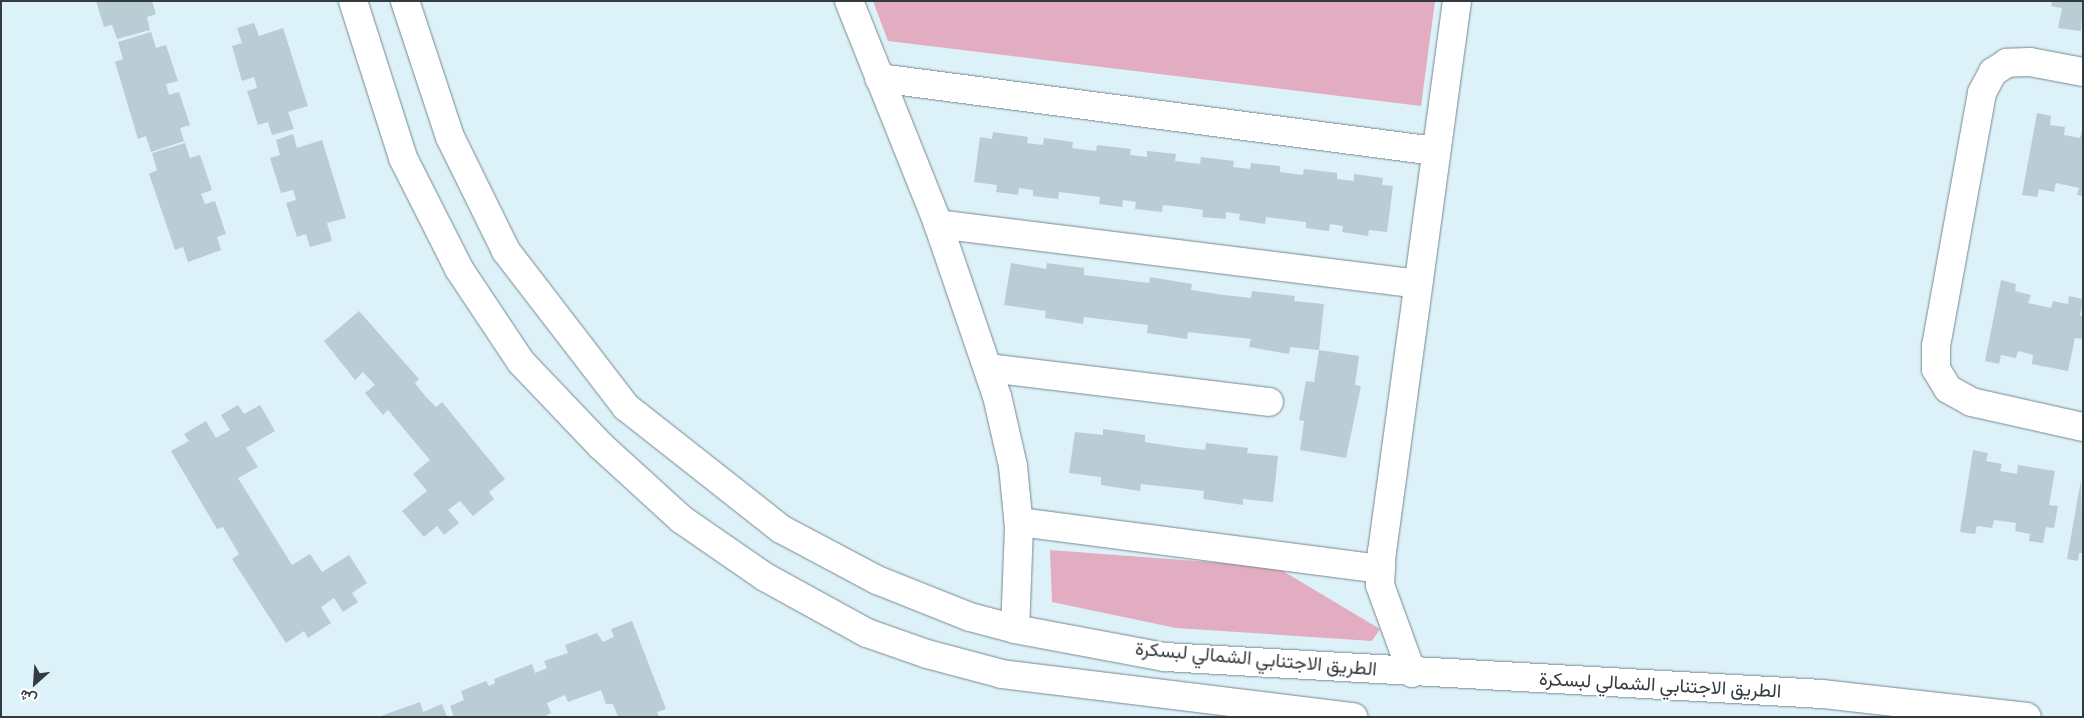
<!DOCTYPE html>
<html>
<head>
<meta charset="utf-8">
<style>
	body { margin:0 }
	#map { position:relative; width:2084px; height:718px; overflow:hidden; background:#ddf1f9; font-family:Karla,Vazirmatn,sans-serif }
	div>[style] { position:absolute }
	.green>* { inset:0; background:#e2adc0 }
	.building>* { inset:0; background:#bacdd5 }
	.roads { filter:drop-shadow(0 0 1px #76888f) drop-shadow(0 0 1px #76888f) }
	.minor>* { height:28px; margin:-14px; padding:0 14px; transform-origin:14px; border-radius:14px; background:#fff }
	.highway>* { height:28px; margin:-14px; padding:0 14px; transform-origin:14px; border-radius:14px; background:#fff }
	span { translate:-50% -50%; white-space:nowrap; text-align:center; line-height:1.15; -webkit-text-stroke:4px #fff; paint-order:stroke }
	.street-label { font-size:19px; color:#343b3f }
	.frame { position:absolute; inset:0; border:2px solid #343b3f; pointer-events:none }
	.north { position:absolute; left:10px; top:658px; width:50px; height:50px; -webkit-text-stroke:4px #fff; paint-order:stroke; rotate:206deg; font-size:14px; font-weight:700; line-height:20px; text-align:center; color:#343b3f }
	.north::after { content:''; display:block; margin:auto; width:18px; height:22px; background:#343b3f; clip-path:polygon(50% 0,100% 100%,50% 72%,0 100%) }
</style>
</head>
<body>
<div id="map">
	<div class="green">
		<i style="clip-path:polygon(873px 1px,1435px 1px,1421px 106px,888px 41px)"></i>
		<i style="clip-path:polygon(1050px 550px,1276px 567px,1380px 629px,1372px 641px,1176px 628px,1052px 602px)"></i>
	</div>
	<div class="building">
		<i style="clip-path:polygon(96px 1px,152px 1px,156px 14px,147px 17px,150px 30px,117px 39px,112px 25px,104px 27px)"></i>
		<i style="clip-path:polygon(2052px 1px,2083px 1px,2081px 31px,2058px 28px,2062px 8px,2051px 6px)"></i>
		<i style="clip-path:polygon(254px 23px,259px 36px,283px 28px,308px 106px,288px 112px,294px 129px,272px 135px,268px 122px,258px 125px,247px 91px,257px 88px,254px 77px,242px 81px,232px 46px,242px 43px,237px 28px)"></i>
		<i style="clip-path:polygon(151px 32px,156px 48px,166px 45px,178px 81px,166px 84px,169px 95px,179px 92px,190px 125px,180px 128px,184px 141px,151px 152px,146px 136px,138px 139px,115px 62px,123px 59px,118px 42px)"></i>
		<i style="clip-path:polygon(2037px 113px,2051px 116px,2050px 125px,2065px 127px,2064px 135px,2080px 138px,2083px 127px,2083px 196px,2077px 195px,2079px 188px,2056px 183px,2054px 192px,2039px 189px,2037px 197px,2022px 195px)"></i>
		<i style="clip-path:polygon(993px 132px,1028px 137px,1027px 143px,1043px 145px,1044px 138px,1073px 142px,1072px 148px,1096px 151px,1097px 145px,1131px 149px,1130px 155px,1147px 157px,1147px 151px,1176px 154px,1175px 161px,1200px 164px,1201px 157px,1234px 161px,1233px 167px,1250px 169px,1251px 163px,1280px 166px,1280px 172px,1303px 175px,1304px 169px,1337px 173px,1337px 179px,1354px 181px,1354px 174px,1383px 178px,1382px 185px,1393px 186px,1387px 232px,1369px 230px,1368px 236px,1342px 232px,1343px 226px,1330px 224px,1329px 231px,1306px 228px,1306px 222px,1266px 217px,1265px 224px,1239px 220px,1240px 214px,1226px 212px,1226px 219px,1202px 217px,1203px 210px,1182px 207px,1163px 205px,1162px 212px,1135px 209px,1136px 202px,1123px 200px,1122px 207px,1099px 204px,1100px 197px,1059px 192px,1058px 199px,1033px 196px,1033px 190px,1019px 188px,1018px 195px,996px 192px,997px 185px,974px 182px,980px 137px,992px 139px)"></i>
		<i style="clip-path:polygon(293px 134px,297px 148px,322px 140px,346px 218px,327px 223px,332px 241px,310px 247px,306px 234px,297px 237px,286px 203px,296px 200px,293px 190px,281px 193px,270px 158px,280px 155px,276px 140px)"></i>
		<i style="clip-path:polygon(185px 143px,190px 158px,200px 155px,212px 190px,201px 194px,205px 204px,215px 201px,226px 234px,217px 237px,221px 250px,188px 262px,183px 247px,175px 250px,149px 174px,157px 170px,152px 153px)"></i>
		<i style="clip-path:polygon(1011px 263px,1046px 269px,1047px 263px,1084px 268px,1084px 275px,1149px 283px,1150px 277px,1192px 284px,1191px 290px,1224px 295px,1251px 298px,1252px 291px,1295px 296px,1294px 301px,1324px 304px,1319px 350px,1290px 347px,1289px 354px,1249px 347px,1251px 339px,1188px 332px,1187px 339px,1147px 333px,1148px 325px,1084px 317px,1083px 324px,1045px 318px,1046px 311px,1004px 305px)"></i>
		<i style="clip-path:polygon(2001px 280px,2016px 284px,2015px 291px,2031px 295px,2028px 303px,2051px 308px,2053px 301px,2068px 304px,2069px 296px,2083px 299px,2080px 316px,2083px 316px,2083px 339px,2075px 338px,2068px 371px,2032px 364px,2033px 355px,2018px 351px,2016px 358px,2001px 355px,1999px 364px,1985px 361px)"></i>
		<i style="clip-path:polygon(359px 311px,419px 379px,415px 383px,426px 397px,436px 407px,442px 402px,505px 479px,489px 492px,494px 499px,473px 516px,460px 501px,448px 510px,459px 523px,444px 535px,437px 526px,424px 537px,402px 511px,427px 491px,413px 474px,430px 460px,388px 410px,383px 415px,365px 393px,375px 385px,363px 372px,355px 380px,324px 341px)"></i>
		<i style="clip-path:polygon(1319px 350px,1359px 356px,1355px 385px,1361px 386px,1346px 458px,1300px 450px,1304px 421px,1299px 420px,1306px 381px,1314px 382px)"></i>
		<i style="clip-path:polygon(238px 405px,244px 414px,260px 405px,275px 431px,246px 448px,258px 467px,238px 478px,292px 565px,310px 554px,322px 572px,349px 555px,367px 583px,352px 593px,358px 602px,343px 612px,334px 598px,321px 607px,331px 623px,308px 638px,304px 631px,286px 643px,232px 559px,239px 554px,223px 527px,217px 529px,171px 451px,189px 441px,184px 434px,206px 421px,216px 438px,230px 430px,221px 415px)"></i>
		<i style="clip-path:polygon(1103px 429px,1145px 435px,1145px 442px,1178px 447px,1205px 450px,1206px 443px,1248px 448px,1247px 453px,1278px 456px,1273px 502px,1243px 499px,1243px 505px,1203px 499px,1204px 491px,1141px 484px,1140px 491px,1101px 485px,1101px 477px,1069px 473px,1075px 432px,1103px 435px)"></i>
		<i style="clip-path:polygon(1973px 450px,1988px 453px,1986px 461px,2002px 464px,2000px 471px,2017px 474px,2018px 465px,2055px 471px,2049px 505px,2058px 506px,2054px 528px,2046px 527px,2043px 543px,2029px 541px,2030px 534px,2015px 531px,2016px 523px,1994px 520px,1992px 528px,1977px 526px,1975px 534px,1960px 532px)"></i>
		<i style="clip-path:polygon(2081px 480px,2083px 553px,2079px 553px,2078px 561px,2067px 559px)"></i>
		<i style="clip-path:polygon(632px 621px,666px 709px,657px 712px,659px 717px,618px 717px,613px 704px,606px 704px,601px 690px,568px 702px,565px 695px,547px 703px,551px 713px,543px 717px,454px 717px,450px 706px,464px 700px,461px 691px,486px 681px,489px 686px,495px 683px,494px 679px,532px 664px,535px 673px,547px 668px,544px 661px,568px 653px,565px 645px,597px 633px,603px 642px,614px 637px,611px 629px)"></i>
		<i style="clip-path:polygon(420px 702px,423px 712px,442px 704px,447px 717px,378px 717px)"></i>
	</div>
	<div class="roads">
		<div class="minor">
			<i style="left:849px;top:1px;width:240px;rotate:68.2deg"></i>
			<i style="left:938px;top:224px;width:182px;rotate:71.1deg"></i>
			<i style="left:997px;top:396px;width:72px;rotate:77.1deg"></i>
			<i style="left:1013px;top:466px;width:61px;rotate:84.4deg"></i>
			<i style="left:1019px;top:527px;width:102px;rotate:92.2deg"></i>
			<i style="left:2083px;top:72px;width:54px;rotate:-169.3deg"></i>
			<i style="left:2030px;top:62px;width:23px;rotate:178deg"></i>
			<i style="left:2007px;top:63px;width:17px;rotate:147deg"></i>
			<i style="left:1993px;top:72px;width:24px;rotate:118deg"></i>
			<i style="left:1982px;top:93px;width:257px;rotate:100.3deg"></i>
			<i style="left:1936px;top:346px;width:23px;rotate:90deg"></i>
			<i style="left:1936px;top:369px;width:23px;rotate:59deg"></i>
			<i style="left:1948px;top:389px;width:26px;rotate:29deg"></i>
			<i style="left:1971px;top:402px;width:115px;rotate:12.6deg"></i>
			<i style="left:879px;top:78px;width:561px;rotate:7.48deg"></i>
			<i style="left:938px;top:224px;width:484px;rotate:7.1deg"></i>
			<i style="left:989px;top:368px;width:282px;rotate:6.9deg"></i>
			<i style="left:1019px;top:522px;width:365px;rotate:7.4deg"></i>
			<i style="left:1412px;top:673px;width:94px;rotate:-110deg"></i>
			<i style="left:1380px;top:585px;width:33px;rotate:-87deg"></i>
			<i style="left:1382px;top:552px;width:556px;rotate:-82.25deg"></i>
		</div>
		<div class="highway">
			<i style="left:353px;top:1px;width:165px;rotate:72.3deg"></i>
			<i style="left:403px;top:158px;width:124px;rotate:63.2deg"></i>
			<i style="left:459px;top:269px;width:112px;rotate:56.3deg"></i>
			<i style="left:521px;top:362px;width:115px;rotate:46.4deg"></i>
			<i style="left:600px;top:445px;width:110px;rotate:42.4deg"></i>
			<i style="left:681px;top:519px;width:102px;rotate:34.6deg"></i>
			<i style="left:765px;top:577px;width:116px;rotate:28.8deg"></i>
			<i style="left:867px;top:633px;width:64px;rotate:19.3deg"></i>
			<i style="left:927px;top:654px;width:78px;rotate:14.9deg"></i>
			<i style="left:1002px;top:674px;width:354px;rotate:7deg"></i>
			<i style="left:405px;top:1px;width:143px;rotate:71.7deg"></i>
			<i style="left:450px;top:137px;width:127px;rotate:63.8deg"></i>
			<i style="left:506px;top:251px;width:197px;rotate:52.4deg"></i>
			<i style="left:626px;top:407px;width:197px;rotate:38.2deg"></i>
			<i style="left:781px;top:529px;width:109px;rotate:28deg"></i>
			<i style="left:877px;top:580px;width:100px;rotate:21.7deg"></i>
			<i style="left:970px;top:617px;width:47px;rotate:14.9deg"></i>
			<i style="left:1015px;top:629px;width:153px;rotate:10.6deg"></i>
			<i style="left:1165px;top:657px;width:658px;rotate:3.22deg"></i>
			<i style="left:1822px;top:694px;width:206px;rotate:6.4deg"></i>
		</div>
	</div>
	<div class="street-label">
		<span style="left:1256px;top:660px;rotate:5deg">الطريق الاجتنابي الشمالي لبسكرة</span>
		<span style="left:1660px;top:686px;rotate:3deg">الطريق الاجتنابي الشمالي لبسكرة</span>
	</div>
	<div class="frame"></div>
	<div class="north">ش</div>
</div>
</body>
</html>
